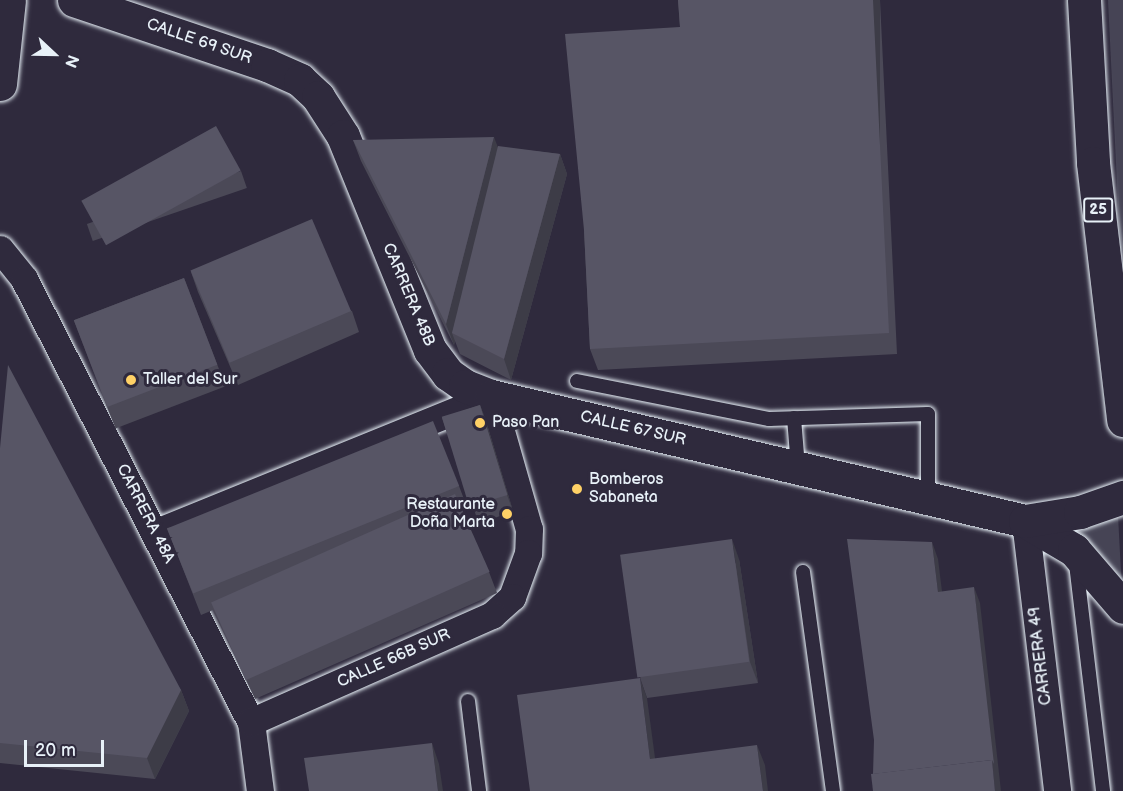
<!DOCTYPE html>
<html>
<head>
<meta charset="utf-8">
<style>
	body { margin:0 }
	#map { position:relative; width:1123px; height:791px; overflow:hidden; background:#2f2a3d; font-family:"Balsamiq Sans",sans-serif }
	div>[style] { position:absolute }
	.green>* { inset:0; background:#464455 }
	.roads { filter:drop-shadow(0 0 2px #e8f1f8) drop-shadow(0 0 2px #e8f1f8) }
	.lane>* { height:14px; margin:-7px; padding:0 7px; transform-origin:7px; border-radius:7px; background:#2f2a3d }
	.street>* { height:27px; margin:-13.5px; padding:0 13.5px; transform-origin:13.5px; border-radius:13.5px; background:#2f2a3d }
	.secondary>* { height:33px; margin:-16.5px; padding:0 16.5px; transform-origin:16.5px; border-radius:16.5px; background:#2f2a3d }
	.primary>* { height:33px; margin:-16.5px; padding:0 16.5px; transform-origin:16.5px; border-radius:16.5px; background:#2f2a3d }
	.highway>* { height:33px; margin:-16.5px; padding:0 16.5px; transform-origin:16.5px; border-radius:16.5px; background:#2f2a3d }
	.wall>* { inset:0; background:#4b4957; transform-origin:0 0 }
	.shaded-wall>* { inset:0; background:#3d3c47; transform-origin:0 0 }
	.building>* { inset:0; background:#575565; transform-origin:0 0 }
	.dots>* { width:16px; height:16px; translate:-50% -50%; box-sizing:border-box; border:3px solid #2f2a3d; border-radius:50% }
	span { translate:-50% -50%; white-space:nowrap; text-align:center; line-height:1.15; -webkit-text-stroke:6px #2f2a3d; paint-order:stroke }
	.shield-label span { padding:2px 4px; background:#2f2a3d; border:2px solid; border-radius:4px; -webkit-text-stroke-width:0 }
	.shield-label { font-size:15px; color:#e8f1f8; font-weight:700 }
	.street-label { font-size:16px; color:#e8f1f8 }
	.poi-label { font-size:16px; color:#e8f1f8 }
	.left { translate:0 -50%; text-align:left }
	.right { translate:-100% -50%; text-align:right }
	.north { position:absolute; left:24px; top:24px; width:60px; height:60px; -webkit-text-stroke:4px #2f2a3d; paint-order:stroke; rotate:112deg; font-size:16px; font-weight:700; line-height:24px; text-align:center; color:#e8f1f8 }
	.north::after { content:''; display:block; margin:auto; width:21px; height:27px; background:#e8f1f8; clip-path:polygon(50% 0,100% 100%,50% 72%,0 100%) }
	.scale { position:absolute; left:24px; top:740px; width:80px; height:27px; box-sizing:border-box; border:3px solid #e8f1f8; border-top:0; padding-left:8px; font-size:18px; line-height:21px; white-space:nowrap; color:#e8f1f8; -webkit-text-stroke:4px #2f2a3d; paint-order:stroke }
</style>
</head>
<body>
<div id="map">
	<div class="green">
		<i style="clip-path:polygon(1108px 0,1123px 0,1123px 252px,1119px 224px)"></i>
		<i style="clip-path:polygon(1118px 515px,1122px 592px,1075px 534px)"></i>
	</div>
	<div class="roads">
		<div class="lane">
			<i style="left:577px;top:381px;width:196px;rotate:11.2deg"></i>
			<i style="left:769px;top:419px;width:159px;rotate:-1.8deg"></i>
			<i style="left:928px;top:414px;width:84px;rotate:90deg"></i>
			<i style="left:794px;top:418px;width:49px;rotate:85.3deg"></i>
			<i style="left:1076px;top:564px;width:229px;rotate:83.2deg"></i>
			<i style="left:803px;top:572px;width:221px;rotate:82.2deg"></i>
			<i style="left:468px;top:701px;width:91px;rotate:83deg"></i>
		</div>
		<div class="street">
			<i style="left:0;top:249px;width:38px;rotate:51deg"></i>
			<i style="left:24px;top:279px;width:498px;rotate:62.9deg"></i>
			<i style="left:251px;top:722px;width:70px;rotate:82.6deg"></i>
			<i style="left:1025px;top:521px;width:272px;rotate:83.2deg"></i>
			<i style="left:154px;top:533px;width:364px;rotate:-22.1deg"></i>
			<i style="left:491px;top:396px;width:138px;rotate:74.1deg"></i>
			<i style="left:529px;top:529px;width:24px;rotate:92deg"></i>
			<i style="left:528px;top:553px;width:47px;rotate:110deg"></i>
			<i style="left:512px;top:597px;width:27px;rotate:138deg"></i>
			<i style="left:492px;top:615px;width:264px;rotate:156.1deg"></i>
		</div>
		<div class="secondary">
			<i style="left:74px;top:0;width:204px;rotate:18.6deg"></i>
			<i style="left:267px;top:65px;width:36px;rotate:24deg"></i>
			<i style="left:300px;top:80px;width:25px;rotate:43deg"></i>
			<i style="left:318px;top:97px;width:46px;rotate:57.3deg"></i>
			<i style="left:343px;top:136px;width:231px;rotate:67.9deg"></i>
			<i style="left:430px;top:350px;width:30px;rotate:53deg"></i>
			<i style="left:448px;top:374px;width:21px;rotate:35deg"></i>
			<i style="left:465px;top:386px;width:28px;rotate:21deg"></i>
			<i style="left:491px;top:396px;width:548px;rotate:13.17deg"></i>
			<i style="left:1025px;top:521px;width:57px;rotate:30.6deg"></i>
			<i style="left:1074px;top:550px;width:75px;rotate:49.3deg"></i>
			<i style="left:1025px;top:521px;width:56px;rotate:-9.3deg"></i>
			<i style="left:1080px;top:512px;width:46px;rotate:-19.2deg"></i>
		</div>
		<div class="primary">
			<i style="left:0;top:84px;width:84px;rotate:-83.9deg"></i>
		</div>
		<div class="highway">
			<i style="left:1084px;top:0;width:163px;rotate:86.8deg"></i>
			<i style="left:1093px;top:163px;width:259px;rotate:83.3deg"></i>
		</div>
	</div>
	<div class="wall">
		<i style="clip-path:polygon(678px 0,880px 0,897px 354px,598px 370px,590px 349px,584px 230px,680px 27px)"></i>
		<i style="clip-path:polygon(353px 140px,498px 147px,560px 154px,567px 174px,511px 380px,460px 354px,455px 341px,454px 345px,361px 161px)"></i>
		<i style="left:241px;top:171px;width:18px;height:163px;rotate:71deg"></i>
		<i style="clip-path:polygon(191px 272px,352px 311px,359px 332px,238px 385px,198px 292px)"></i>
		<i style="left:184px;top:278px;width:116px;height:118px;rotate:69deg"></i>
		<i style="clip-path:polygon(480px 405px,486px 421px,513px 511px,479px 524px,442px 418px)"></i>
		<i style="clip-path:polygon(0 448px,181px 690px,189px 711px,155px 779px,0 763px)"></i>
		<i style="clip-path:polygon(459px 486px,467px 507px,461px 509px,489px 572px,497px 593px,255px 699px,213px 610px,201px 615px,167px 528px)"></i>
		<i style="clip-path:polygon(739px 559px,758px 683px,647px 698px,640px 678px)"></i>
	</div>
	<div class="shaded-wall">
		<i style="left:873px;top:0;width:7px;height:333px"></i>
		<i style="clip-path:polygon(494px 137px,502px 158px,452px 333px,455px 341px,454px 345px,446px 324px)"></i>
		<i style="clip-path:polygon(560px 154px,567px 174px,511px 380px,504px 359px)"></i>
		<i style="clip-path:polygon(480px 405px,486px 421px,513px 511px,507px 495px)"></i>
		<i style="clip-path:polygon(732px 539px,739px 559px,758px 683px,750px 662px)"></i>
		<i style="clip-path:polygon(932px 542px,938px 559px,944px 608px,938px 592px)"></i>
		<i style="clip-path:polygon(974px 587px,980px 603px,1001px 791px,995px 791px)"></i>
		<i style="clip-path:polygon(640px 678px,647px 698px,658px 780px,650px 759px)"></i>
		<i style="clip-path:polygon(181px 690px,189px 711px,155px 779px,147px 758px)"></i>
		<i style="clip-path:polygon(432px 743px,439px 764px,443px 791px,438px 791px)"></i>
		<i style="clip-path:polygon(757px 745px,765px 765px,768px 791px,763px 791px)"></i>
	</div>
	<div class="building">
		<i style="clip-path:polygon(678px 0,873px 0,889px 333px,590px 349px,584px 230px,565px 34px,680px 27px)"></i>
		<i style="left:216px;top:126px;width:51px;height:154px;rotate:61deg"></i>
		<i style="clip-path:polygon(494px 137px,446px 324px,353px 140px)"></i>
		<i style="clip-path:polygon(498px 146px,560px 154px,504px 359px,452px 333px)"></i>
		<i style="left:312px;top:219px;width:100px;height:132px;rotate:67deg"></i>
		<i style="left:184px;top:278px;width:93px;height:118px;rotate:69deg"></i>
		<i style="clip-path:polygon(8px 365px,181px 690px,147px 758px,0 743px,0 448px)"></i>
		<i style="left:480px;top:405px;width:94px;height:40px;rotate:73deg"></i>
		<i style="left:433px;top:421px;width:70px;height:287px;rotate:68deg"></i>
		<i style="left:455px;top:494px;width:85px;height:267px;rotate:66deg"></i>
		<i style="left:732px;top:539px;width:124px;height:113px;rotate:82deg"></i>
		<i style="clip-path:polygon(847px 539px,932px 542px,938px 592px,974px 587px,994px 764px,992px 760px,873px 774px,874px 740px)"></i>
		<i style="clip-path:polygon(640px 678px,650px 759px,757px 745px,763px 791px,530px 791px,517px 695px)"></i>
		<i style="clip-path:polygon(432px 743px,438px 791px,309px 791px,304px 758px)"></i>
		<i style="clip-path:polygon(992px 760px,995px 791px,873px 791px,871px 774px)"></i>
	</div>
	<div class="dots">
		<i style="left:131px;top:380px;background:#ffd166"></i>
		<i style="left:480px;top:423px;background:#ffd166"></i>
		<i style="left:577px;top:489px;background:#ffd166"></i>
		<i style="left:507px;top:514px;background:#ffd166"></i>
	</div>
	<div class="shield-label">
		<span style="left:1098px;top:210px">25</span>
	</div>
	<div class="street-label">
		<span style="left:199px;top:42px;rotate:19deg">CALLE 69 SUR</span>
		<span style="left:408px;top:295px;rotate:67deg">CARRERA 48B</span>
		<span style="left:633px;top:429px;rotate:13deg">CALLE 67 SUR</span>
		<span style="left:145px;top:514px;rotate:63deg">CARRERA 48A</span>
		<span style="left:1041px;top:656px;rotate:-97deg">CARRERA 49</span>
		<span style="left:394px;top:659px;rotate:-24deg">CALLE 66B SUR</span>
	</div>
	<div class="poi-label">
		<span class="left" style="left:143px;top:380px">Taller del Sur</span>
		<span class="left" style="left:492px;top:423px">Paso Pan</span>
		<span class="left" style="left:589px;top:489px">Bomberos<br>Sabaneta</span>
		<span class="right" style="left:495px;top:514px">Restaurante<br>Doña Marta</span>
	</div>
	<div class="north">N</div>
	<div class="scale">20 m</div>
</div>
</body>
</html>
